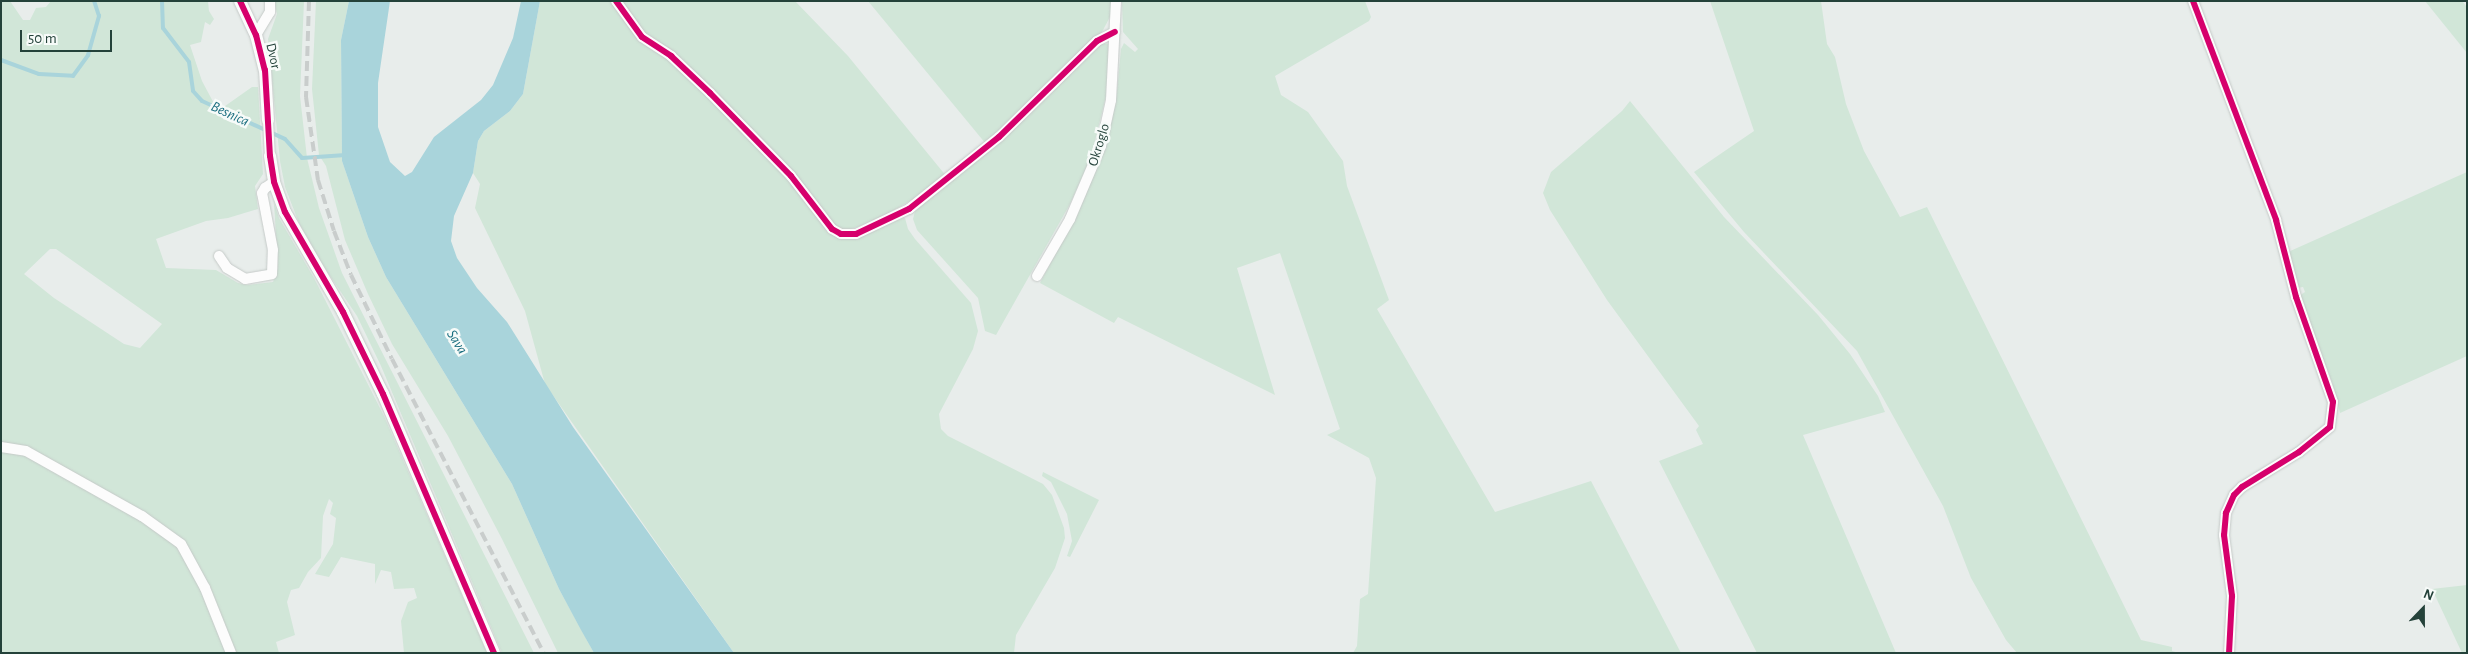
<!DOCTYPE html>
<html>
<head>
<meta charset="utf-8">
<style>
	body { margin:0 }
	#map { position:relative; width:2468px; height:654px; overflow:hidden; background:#e8edeb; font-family:"Alegreya Sans",sans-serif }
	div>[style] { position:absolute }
	.green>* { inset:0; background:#d1e6d8 }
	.water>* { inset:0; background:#a9d4db }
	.stream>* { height:4px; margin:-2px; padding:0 2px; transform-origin:2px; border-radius:2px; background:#a9d4db }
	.roads { filter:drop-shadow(0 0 1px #c5cac8) drop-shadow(0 0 1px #c5cac8) }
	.minor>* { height:10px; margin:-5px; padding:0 5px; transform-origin:5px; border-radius:5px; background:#fcfcfc }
	.tertiary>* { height:12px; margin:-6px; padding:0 6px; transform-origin:6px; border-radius:6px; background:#fcfcfc }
	.rail>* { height:4px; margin-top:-2px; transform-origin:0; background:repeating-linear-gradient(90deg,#c9cdcc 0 10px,transparent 0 15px) }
	.cycleway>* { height:6px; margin:-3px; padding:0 3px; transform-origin:3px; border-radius:3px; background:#d6006c }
	span { translate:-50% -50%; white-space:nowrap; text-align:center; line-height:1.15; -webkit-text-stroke:5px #f7fbf9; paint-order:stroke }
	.street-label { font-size:14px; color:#24423a }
	.water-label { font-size:15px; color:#1c6f80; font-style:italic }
	.frame { position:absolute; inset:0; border:2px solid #24423a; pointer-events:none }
	.north { position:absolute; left:2398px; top:584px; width:50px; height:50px; -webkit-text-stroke:4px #f7fbf9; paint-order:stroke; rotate:22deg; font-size:14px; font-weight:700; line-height:20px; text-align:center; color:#24423a }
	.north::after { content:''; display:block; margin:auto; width:18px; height:22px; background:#24423a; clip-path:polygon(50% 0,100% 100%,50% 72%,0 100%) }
	.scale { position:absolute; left:20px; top:30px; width:92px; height:22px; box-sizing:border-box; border:2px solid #24423a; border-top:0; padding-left:6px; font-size:15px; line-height:18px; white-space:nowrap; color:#24423a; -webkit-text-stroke:4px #f7fbf9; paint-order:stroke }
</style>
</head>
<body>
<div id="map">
	<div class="green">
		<i style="clip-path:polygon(evenodd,1px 1px,10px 1px,23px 20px,30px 20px,36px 8px,46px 7px,51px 1px,208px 1px,209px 11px,214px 19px,210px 25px,205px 22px,201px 42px,190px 45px,202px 81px,218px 111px,252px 87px,258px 87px,263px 174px,255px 186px,258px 209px,228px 218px,206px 221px,156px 239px,166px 268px,216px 270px,238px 283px,247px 285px,273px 282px,278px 268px,274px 203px,279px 218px,314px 278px,384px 416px,487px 653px,404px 653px,401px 621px,408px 602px,417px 598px,414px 588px,394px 589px,391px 572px,381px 570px,375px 584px,375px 564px,341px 557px,329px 577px,315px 574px,333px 544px,336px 518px,330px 514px,333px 503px,329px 499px,323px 516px,321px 558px,308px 572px,299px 588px,291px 590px,287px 602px,295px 635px,276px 642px,279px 653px,1px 653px,1px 1px,50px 249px,56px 249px,162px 324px,140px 348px,124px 344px,54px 298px,24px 274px,50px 249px)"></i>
		<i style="clip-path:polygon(274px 1px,304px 1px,300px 96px,307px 158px,319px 208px,342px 273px,534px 653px,502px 653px,381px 366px,357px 316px,322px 264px,299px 223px,285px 187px,280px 161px,268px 39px,277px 14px)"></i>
		<i style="clip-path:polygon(316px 1px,349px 1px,341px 40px,342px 161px,368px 237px,386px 277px,512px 484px,559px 589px,594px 653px,558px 653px,502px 539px,448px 436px,392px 344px,368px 294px,345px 240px,326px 166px,319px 155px,312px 89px)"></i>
		<i style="clip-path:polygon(540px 1px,795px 1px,848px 56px,947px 177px,921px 195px,874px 221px,834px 235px,839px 239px,899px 216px,905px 218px,908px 229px,915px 239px,971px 303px,978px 331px,973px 349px,939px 414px,941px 429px,948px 436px,1043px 484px,1052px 495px,1064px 528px,1065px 538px,1055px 568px,1016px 635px,1014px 653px,734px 653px,545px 384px,525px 311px,475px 208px,480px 184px,473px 173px,478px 141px,484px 131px,510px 111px,523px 94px)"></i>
		<i style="clip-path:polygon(868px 1px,1112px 1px,1112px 13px,1102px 32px,986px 144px)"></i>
		<i style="clip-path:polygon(1122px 1px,1365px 1px,1371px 17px,1369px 21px,1275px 76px,1281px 95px,1308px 112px,1343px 161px,1347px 186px,1389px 300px,1377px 309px,1495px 512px,1591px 481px,1681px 653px,1353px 653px,1357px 646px,1360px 599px,1368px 594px,1376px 478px,1369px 458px,1327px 435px,1340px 429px,1280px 253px,1237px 268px,1275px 395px,1118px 317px,1114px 323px,1040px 283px,1083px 201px,1105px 148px,1116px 102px,1121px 49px,1124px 43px,1135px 52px,1138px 49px,1123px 32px)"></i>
		<i style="clip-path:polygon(1710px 1px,1821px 1px,1827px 44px,1835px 57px,1846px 104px,1864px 151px,1900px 217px,1927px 207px,2141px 640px,2172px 647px,2172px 651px,2179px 653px,2017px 653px,2006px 640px,1971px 578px,1943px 506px,1857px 351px,1744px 232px,1694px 172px,1754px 131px)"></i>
		<i style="clip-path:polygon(2425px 1px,2462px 1px,2467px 7px,2467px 53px)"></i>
		<i style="clip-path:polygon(1100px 43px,1109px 44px,1106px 96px,1091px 157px,1070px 204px,996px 335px,985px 331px,978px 298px,917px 230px,913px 219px,915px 211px)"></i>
		<i style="clip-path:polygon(1630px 101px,1724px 217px,1818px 315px,1850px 354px,1878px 396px,1885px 412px,1803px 435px,1896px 653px,1757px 653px,1659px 461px,1703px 444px,1696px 430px,1699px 426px,1607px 300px,1550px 210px,1543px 193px,1551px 172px,1622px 111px)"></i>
		<i style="clip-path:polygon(2467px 172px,2467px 356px,2340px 413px,2332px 382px,2299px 296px,2305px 292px,2303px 287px,2297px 288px,2288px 252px)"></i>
		<i style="clip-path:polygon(1043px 472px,1099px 500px,1070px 557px,1067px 556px,1072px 541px,1067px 514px,1051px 482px,1042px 476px)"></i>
		<i style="clip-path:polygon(2467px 585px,2467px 653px,2462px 653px,2432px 589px)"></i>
	</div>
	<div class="water">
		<i style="clip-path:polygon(349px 1px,390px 1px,378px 83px,378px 127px,390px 162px,405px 176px,412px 172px,434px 137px,481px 100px,493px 85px,513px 38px,521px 1px,540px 1px,523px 94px,510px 111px,484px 131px,478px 141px,473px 173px,454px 216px,451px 241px,457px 258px,477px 288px,507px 322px,573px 427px,734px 653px,594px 653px,581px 630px,559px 589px,512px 484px,386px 277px,368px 237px,342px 161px,341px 40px)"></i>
	</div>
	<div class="stream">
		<i style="left:162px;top:1px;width:27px;rotate:88deg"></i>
		<i style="left:163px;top:28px;width:43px;rotate:52.6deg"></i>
		<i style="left:189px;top:62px;width:29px;rotate:82deg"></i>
		<i style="left:193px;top:91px;width:13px;rotate:48deg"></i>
		<i style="left:202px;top:101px;width:91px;rotate:24.6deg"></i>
		<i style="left:285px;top:139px;width:25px;rotate:48deg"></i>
		<i style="left:302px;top:158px;width:44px;rotate:-3.9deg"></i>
		<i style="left:1px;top:60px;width:40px;rotate:20.2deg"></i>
		<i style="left:39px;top:74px;width:34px;rotate:3deg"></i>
		<i style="left:73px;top:76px;width:26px;rotate:-54deg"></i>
		<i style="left:88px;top:55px;width:41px;rotate:-74.2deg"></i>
		<i style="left:99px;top:16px;width:16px;rotate:-108deg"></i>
	</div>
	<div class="roads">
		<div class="minor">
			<i style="left:616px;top:1px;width:44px;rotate:54.2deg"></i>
			<i style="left:642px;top:37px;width:35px;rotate:33deg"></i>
			<i style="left:671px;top:56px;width:54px;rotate:43.5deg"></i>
			<i style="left:710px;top:93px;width:116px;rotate:45.7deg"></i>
			<i style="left:791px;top:176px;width:67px;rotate:52.3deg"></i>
			<i style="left:832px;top:229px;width:10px;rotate:29deg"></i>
			<i style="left:841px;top:234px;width:15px"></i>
			<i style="left:856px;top:234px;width:59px;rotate:-25.3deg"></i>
			<i style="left:909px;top:209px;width:115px;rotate:-38.7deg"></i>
			<i style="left:999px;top:137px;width:137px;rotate:-44.4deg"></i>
			<i style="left:1097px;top:41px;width:20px;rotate:-27deg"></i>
			<i style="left:2193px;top:1px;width:234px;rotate:69.2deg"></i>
			<i style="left:2276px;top:220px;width:80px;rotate:75.4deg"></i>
			<i style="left:2296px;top:297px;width:111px;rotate:70.6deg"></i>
			<i style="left:2333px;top:402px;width:25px;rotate:97deg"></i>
			<i style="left:2330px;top:427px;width:40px;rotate:141deg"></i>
			<i style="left:2299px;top:452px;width:67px;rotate:148.4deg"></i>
			<i style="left:2242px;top:487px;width:11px;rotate:135deg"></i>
			<i style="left:2234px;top:495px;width:20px;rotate:114deg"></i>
			<i style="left:2226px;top:513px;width:22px;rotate:95deg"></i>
			<i style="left:2224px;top:535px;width:62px;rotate:82.5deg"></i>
			<i style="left:2232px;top:596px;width:57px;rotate:93deg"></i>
			<i style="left:256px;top:35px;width:27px;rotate:-59deg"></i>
			<i style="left:270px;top:12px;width:11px;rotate:-90deg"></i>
			<i style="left:268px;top:120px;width:36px;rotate:87deg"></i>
			<i style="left:219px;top:256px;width:14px;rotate:56deg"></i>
			<i style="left:227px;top:268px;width:21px;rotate:31deg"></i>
			<i style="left:245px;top:279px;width:27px;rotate:-10deg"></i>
			<i style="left:272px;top:274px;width:24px;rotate:-88deg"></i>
			<i style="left:273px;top:250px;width:58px;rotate:-100.9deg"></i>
			<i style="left:262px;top:193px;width:6px;rotate:-59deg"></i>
			<i style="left:265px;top:188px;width:11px;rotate:-34deg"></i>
			<i style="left:1037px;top:276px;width:66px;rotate:-59.9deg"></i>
			<i style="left:1070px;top:219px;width:79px;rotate:-67deg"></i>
			<i style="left:1101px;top:146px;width:47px;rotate:-77.7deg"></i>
			<i style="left:1111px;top:100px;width:99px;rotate:-87.1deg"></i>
			<i style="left:1px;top:447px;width:25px;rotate:9deg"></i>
			<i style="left:26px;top:451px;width:133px;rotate:29.3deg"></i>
			<i style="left:142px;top:516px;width:48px;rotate:35.7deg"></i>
			<i style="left:181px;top:544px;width:50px;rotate:61.4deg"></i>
			<i style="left:205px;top:588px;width:70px;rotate:68.2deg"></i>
		</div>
		<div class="tertiary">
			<i style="left:240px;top:1px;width:38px;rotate:65deg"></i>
			<i style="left:256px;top:35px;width:36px;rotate:76deg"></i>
			<i style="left:265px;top:70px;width:50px;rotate:86.6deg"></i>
			<i style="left:270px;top:156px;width:26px;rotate:81deg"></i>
			<i style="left:274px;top:182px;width:32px;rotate:70deg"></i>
			<i style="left:285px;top:212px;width:116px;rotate:59.9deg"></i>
			<i style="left:343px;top:312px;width:91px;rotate:64deg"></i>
			<i style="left:383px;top:394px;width:282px;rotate:66.8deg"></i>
		</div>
	</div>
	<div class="rail">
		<i style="left:309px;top:1px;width:96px;rotate:91.8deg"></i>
		<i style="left:306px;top:97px;width:84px;rotate:81.8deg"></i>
		<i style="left:318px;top:180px;width:53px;rotate:72.6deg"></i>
		<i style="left:334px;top:231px;width:47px;rotate:68.9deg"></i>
		<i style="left:351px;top:275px;width:93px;rotate:64deg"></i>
		<i style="left:392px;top:359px;width:331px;rotate:62.7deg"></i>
	</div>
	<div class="cycleway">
		<i style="left:240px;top:1px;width:38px;rotate:65deg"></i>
		<i style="left:256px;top:35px;width:36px;rotate:76deg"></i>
		<i style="left:265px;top:70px;width:86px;rotate:86.7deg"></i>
		<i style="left:270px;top:156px;width:26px;rotate:81deg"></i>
		<i style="left:274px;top:182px;width:32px;rotate:70deg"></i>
		<i style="left:285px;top:212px;width:116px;rotate:59.9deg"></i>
		<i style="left:343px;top:312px;width:91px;rotate:64deg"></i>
		<i style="left:383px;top:394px;width:282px;rotate:66.8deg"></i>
		<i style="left:616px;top:1px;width:44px;rotate:54.2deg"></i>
		<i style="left:642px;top:37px;width:35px;rotate:33deg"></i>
		<i style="left:671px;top:56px;width:54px;rotate:43.5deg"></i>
		<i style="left:710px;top:93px;width:116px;rotate:45.7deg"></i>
		<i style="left:791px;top:176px;width:67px;rotate:52.3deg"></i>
		<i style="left:832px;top:229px;width:10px;rotate:29deg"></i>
		<i style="left:841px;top:234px;width:15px"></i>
		<i style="left:856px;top:234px;width:59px;rotate:-25.3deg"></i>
		<i style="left:909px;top:209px;width:115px;rotate:-38.7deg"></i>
		<i style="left:999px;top:137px;width:137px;rotate:-44.4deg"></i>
		<i style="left:1097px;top:41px;width:20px;rotate:-27deg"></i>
		<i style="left:2193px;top:1px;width:234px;rotate:69.2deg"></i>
		<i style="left:2276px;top:220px;width:80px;rotate:75.4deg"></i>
		<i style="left:2296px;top:297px;width:111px;rotate:70.6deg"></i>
		<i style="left:2333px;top:402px;width:25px;rotate:97deg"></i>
		<i style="left:2330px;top:427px;width:40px;rotate:141deg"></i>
		<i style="left:2299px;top:452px;width:67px;rotate:148.4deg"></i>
		<i style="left:2242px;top:487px;width:11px;rotate:135deg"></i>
		<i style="left:2234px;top:495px;width:20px;rotate:114deg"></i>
		<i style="left:2226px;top:513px;width:22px;rotate:95deg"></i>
		<i style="left:2224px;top:535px;width:62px;rotate:82.5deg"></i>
		<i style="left:2232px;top:596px;width:57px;rotate:93deg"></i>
	</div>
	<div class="street-label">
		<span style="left:273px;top:56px;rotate:77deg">Dvor</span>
		<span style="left:1099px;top:145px;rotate:-73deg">Okroglo</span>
	</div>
	<div class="water-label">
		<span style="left:230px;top:114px;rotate:25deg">Besnica</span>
		<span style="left:457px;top:342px;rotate:58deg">Sava</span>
	</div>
	<div class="frame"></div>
	<div class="north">N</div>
	<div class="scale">50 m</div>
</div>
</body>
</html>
